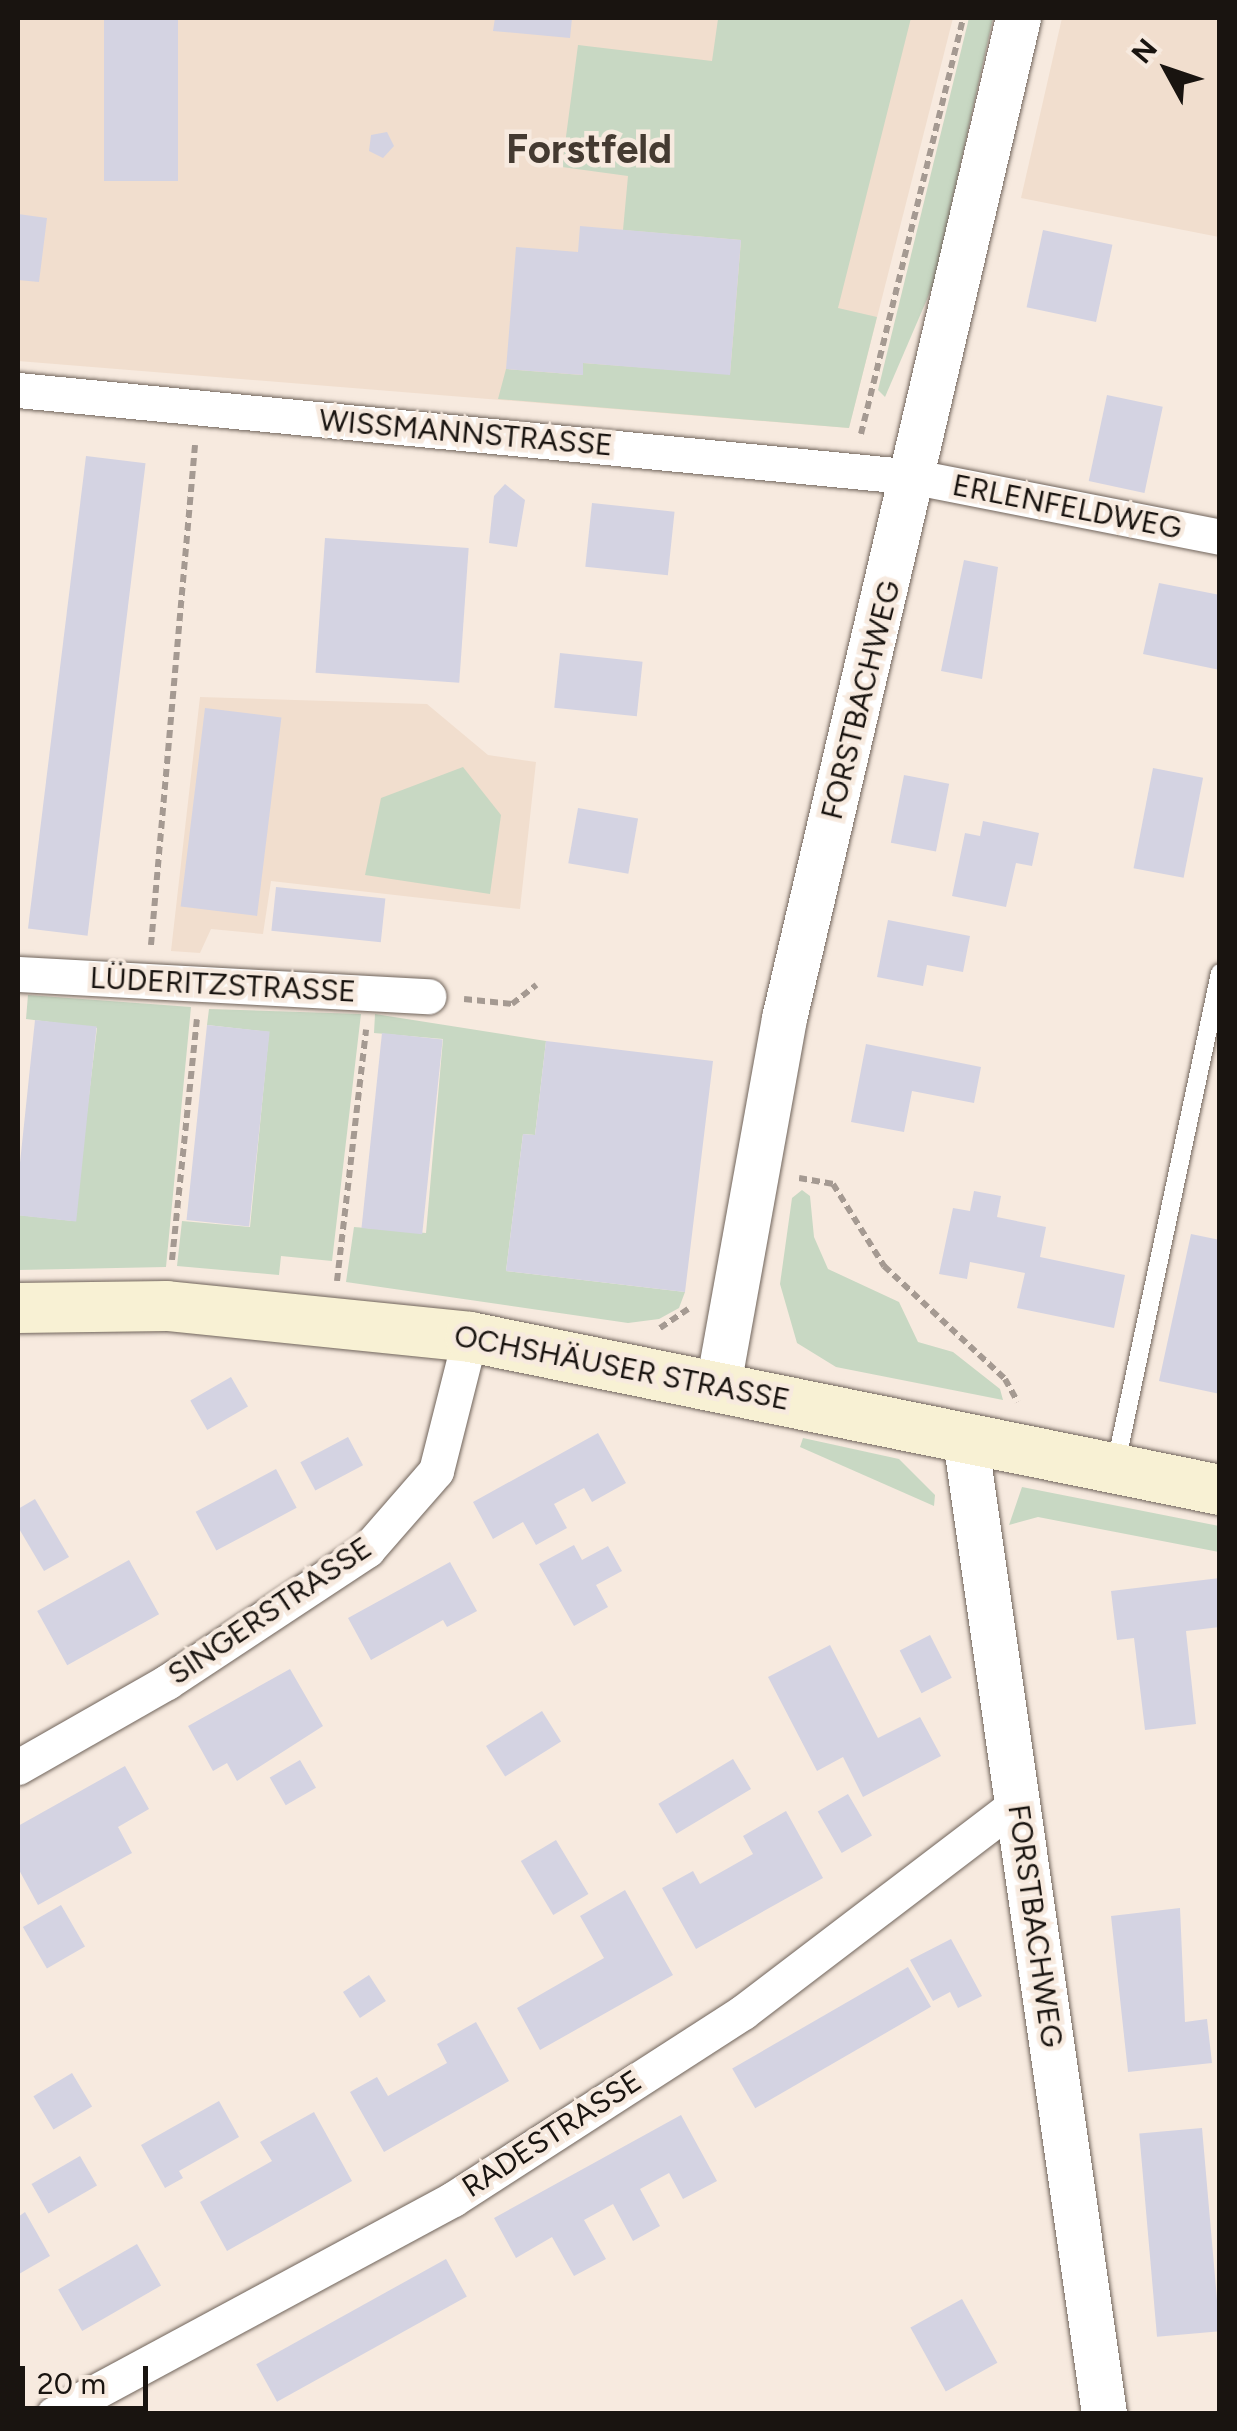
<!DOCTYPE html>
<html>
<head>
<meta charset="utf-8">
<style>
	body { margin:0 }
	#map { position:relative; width:1237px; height:2431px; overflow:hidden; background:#f7eadf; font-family:Figtree,sans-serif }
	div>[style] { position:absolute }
	.built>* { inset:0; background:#f1dece }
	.green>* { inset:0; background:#c8d8c3 }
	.building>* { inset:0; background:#d4d3e2; transform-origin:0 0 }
	.path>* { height:6px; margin-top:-3px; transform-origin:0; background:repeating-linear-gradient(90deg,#a59a92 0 8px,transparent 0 13px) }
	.roads { filter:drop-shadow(0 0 2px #70645b) drop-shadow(0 0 2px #70645b) }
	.service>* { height:18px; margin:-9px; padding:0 9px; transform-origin:9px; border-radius:9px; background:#fff }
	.minor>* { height:35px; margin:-17.5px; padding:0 17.5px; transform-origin:17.5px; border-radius:17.5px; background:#fff }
	.tertiary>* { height:45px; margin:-22.5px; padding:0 22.5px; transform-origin:22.5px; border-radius:22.5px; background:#fff }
	.secondary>* { height:50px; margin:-25px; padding:0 25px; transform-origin:25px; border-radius:25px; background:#f8f1d4 }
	span { translate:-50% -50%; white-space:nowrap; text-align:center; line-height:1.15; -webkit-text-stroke:9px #f7eadf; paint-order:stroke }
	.street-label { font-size:30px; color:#191410 }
	.district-label { font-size:40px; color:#443a31; font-weight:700 }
	.frame { position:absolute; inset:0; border:20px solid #191410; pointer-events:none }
	.north { position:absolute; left:1117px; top:20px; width:100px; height:100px; -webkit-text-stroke:8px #f7eadf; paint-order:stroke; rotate:310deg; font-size:28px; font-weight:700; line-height:40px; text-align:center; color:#191410 }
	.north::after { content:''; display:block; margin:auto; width:35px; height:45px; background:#191410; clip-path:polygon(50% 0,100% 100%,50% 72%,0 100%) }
	.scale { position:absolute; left:20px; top:2366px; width:128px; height:45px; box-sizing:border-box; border:5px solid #191410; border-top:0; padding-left:12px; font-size:30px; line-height:35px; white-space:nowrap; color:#191410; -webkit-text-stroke:8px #f7eadf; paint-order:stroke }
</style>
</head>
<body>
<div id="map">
	<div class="built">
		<i style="clip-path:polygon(18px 18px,953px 18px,849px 428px,18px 361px)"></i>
		<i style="clip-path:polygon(1062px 18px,1219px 18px,1219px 237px,1021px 198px)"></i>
		<i style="clip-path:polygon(200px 697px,427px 704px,488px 755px,536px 762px,520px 909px,271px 881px,263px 934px,211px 929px,200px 953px,171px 951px)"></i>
	</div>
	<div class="green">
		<i style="clip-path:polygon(709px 18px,911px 18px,838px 308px,877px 317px,849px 428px,498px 399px,506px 369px,582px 375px,583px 363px,730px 374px,741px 240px,623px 230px,628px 176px,562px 167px,578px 45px,712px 61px,718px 19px)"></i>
		<i style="clip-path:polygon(969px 18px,993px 18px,934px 283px,885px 397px,878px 390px)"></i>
		<i style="clip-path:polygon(463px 767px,501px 815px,490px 894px,365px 875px,381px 798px)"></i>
		<i style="clip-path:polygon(28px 995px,191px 1007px,166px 1267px,18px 1270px,18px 1215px,74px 1221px,97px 1028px,26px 1019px)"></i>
		<i style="clip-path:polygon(209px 1009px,361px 1014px,332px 1261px,281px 1256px,279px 1275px,177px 1266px,182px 1221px,250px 1227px,269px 1032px,207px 1025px)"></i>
		<i style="clip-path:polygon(375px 1014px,546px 1041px,535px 1135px,523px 1134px,506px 1271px,685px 1292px,679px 1308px,659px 1319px,628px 1323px,346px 1282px,354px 1227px,426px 1233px,443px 1039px,374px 1033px)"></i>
		<i style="clip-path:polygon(802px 1190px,810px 1196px,814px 1237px,828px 1269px,899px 1302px,918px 1342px,953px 1352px,1000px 1389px,1003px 1400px,836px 1367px,797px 1343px,780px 1284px,792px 1198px)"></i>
		<i style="clip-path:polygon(803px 1438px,899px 1459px,935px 1495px,934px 1506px,800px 1447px)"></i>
		<i style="clip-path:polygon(1022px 1487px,1219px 1526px,1219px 1552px,1038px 1517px,1009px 1525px)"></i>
	</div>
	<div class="building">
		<i style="left:104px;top:18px;width:74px;height:163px"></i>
		<i style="clip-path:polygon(495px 18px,572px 18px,570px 38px,493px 31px)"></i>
		<i style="clip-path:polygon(387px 132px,394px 146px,383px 158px,369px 151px,371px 135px)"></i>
		<i style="clip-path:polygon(18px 214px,47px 218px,39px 282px,18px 280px)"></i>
		<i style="clip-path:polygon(580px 226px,741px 240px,730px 375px,583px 363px,583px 375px,506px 369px,516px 247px,578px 252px)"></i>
		<i style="left:1043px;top:230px;width:71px;height:79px;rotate:12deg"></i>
		<i style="left:1107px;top:395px;width:57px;height:88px;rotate:12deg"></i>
		<i style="left:86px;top:456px;width:60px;height:476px;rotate:7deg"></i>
		<i style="clip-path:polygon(505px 484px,525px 500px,517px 547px,489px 543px,494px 496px)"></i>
		<i style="left:592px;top:503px;width:83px;height:64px;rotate:6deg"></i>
		<i style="left:325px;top:538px;width:144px;height:135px;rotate:4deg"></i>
		<i style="clip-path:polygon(964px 560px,998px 567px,982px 679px,941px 671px)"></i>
		<i style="clip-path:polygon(1159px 583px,1220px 595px,1220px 670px,1143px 654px)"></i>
		<i style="left:560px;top:653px;width:83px;height:55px;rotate:6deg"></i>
		<i style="left:205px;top:708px;width:77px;height:200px;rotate:7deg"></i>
		<i style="left:1153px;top:768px;width:51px;height:102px;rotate:11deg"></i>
		<i style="left:904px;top:775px;width:46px;height:69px;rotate:11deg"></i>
		<i style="left:578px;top:808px;width:61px;height:56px;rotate:10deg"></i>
		<i style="clip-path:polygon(983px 821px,1039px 833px,1032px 866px,1016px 863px,1006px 907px,952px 896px,965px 833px,980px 836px)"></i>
		<i style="left:276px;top:887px;width:110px;height:44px;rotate:6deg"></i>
		<i style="clip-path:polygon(888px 920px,970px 936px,963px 972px,927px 965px,923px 986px,877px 977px)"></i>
		<i style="left:35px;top:1020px;width:62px;height:196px;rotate:6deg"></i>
		<i style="left:207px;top:1025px;width:63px;height:196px;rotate:6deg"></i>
		<i style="left:382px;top:1033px;width:61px;height:196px;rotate:6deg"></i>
		<i style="clip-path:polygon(546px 1041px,713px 1061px,685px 1292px,506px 1271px,523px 1134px,535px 1135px)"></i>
		<i style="clip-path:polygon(866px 1044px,981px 1067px,974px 1103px,912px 1091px,904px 1132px,851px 1122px)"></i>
		<i style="clip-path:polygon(974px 1191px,1001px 1196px,997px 1217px,1046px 1227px,1040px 1257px,1125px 1275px,1114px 1328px,1017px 1308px,1025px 1273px,970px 1262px,967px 1279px,939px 1274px,953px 1208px,970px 1211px)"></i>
		<i style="clip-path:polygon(1191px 1234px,1220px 1240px,1220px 1394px,1159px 1381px)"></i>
		<i style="left:231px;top:1377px;width:34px;height:47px;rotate:60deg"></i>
		<i style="clip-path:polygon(598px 1433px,626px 1483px,592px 1502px,584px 1488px,554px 1504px,567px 1528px,536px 1545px,523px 1522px,493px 1539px,473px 1502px)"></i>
		<i style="left:348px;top:1437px;width:32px;height:54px;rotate:62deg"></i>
		<i style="left:276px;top:1469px;width:44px;height:91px;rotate:62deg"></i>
		<i style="clip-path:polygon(35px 1499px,69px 1557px,44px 1571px,18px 1527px,18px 1509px)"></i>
		<i style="clip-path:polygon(574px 1545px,582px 1560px,608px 1546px,622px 1571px,596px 1585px,608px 1607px,574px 1626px,539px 1564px)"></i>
		<i style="left:129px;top:1560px;width:62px;height:105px;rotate:61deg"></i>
		<i style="clip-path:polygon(450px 1562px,477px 1611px,447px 1627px,443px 1620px,371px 1660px,348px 1618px)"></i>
		<i style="clip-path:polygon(1220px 1578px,1220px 1627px,1186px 1631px,1196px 1724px,1145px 1730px,1134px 1638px,1117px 1640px,1111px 1591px)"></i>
		<i style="left:930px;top:1635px;width:48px;height:34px;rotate:63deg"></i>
		<i style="clip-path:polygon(830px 1645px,878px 1738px,920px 1717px,941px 1756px,863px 1797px,843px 1757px,817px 1771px,768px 1677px)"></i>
		<i style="clip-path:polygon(290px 1669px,323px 1726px,237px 1781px,227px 1763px,213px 1771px,188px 1726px)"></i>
		<i style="left:542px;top:1711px;width:36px;height:66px;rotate:58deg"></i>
		<i style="left:733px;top:1759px;width:35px;height:87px;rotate:59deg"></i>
		<i style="left:300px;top:1760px;width:32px;height:35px;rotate:60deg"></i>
		<i style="clip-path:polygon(125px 1766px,149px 1809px,118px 1827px,132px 1853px,38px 1905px,18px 1868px,18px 1826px)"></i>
		<i style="left:848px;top:1794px;width:48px;height:35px;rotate:60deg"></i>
		<i style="clip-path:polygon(786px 1811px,823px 1878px,696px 1949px,662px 1888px,693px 1871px,700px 1884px,753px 1854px,743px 1836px)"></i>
		<i style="left:556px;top:1840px;width:63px;height:41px;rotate:59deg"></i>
		<i style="clip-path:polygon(625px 1890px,673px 1975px,540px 2050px,517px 2008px,604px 1958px,580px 1916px)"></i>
		<i style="left:61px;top:1905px;width:48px;height:44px;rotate:60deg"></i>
		<i style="clip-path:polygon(1180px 1908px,1185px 2022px,1207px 2019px,1212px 2063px,1128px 2072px,1111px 1916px)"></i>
		<i style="clip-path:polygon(951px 1939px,982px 1996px,958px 2008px,950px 1992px,933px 2001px,910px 1960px)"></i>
		<i style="left:908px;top:1967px;width:46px;height:203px;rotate:60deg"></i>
		<i style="left:369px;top:1975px;width:31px;height:31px;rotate:57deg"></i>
		<i style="clip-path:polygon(476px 2022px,509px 2081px,384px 2152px,350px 2092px,377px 2077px,388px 2096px,447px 2063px,437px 2044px)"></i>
		<i style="left:72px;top:2073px;width:39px;height:45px;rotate:59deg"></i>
		<i style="clip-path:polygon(219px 2101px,239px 2137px,179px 2171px,183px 2178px,165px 2188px,141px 2145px)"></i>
		<i style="clip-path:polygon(314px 2112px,352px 2181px,227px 2251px,200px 2202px,272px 2161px,260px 2142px)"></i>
		<i style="clip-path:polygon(681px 2115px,717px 2181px,683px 2199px,669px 2173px,640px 2189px,660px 2226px,633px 2241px,613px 2204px,584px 2220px,606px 2259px,574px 2276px,552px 2237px,516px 2258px,494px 2218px)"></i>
		<i style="left:1202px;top:2128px;width:204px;height:63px;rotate:85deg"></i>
		<i style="left:80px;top:2156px;width:34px;height:56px;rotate:60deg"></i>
		<i style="clip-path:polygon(25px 2212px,50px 2256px,19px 2274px,18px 2217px)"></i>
		<i style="left:137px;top:2244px;width:48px;height:91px;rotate:60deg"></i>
		<i style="left:446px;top:2259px;width:43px;height:217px;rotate:61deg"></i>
		<i style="left:962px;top:2299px;width:73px;height:59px;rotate:61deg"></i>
	</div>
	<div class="path">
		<i style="left:861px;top:434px;width:428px;rotate:-76.2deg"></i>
		<i style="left:151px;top:945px;width:502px;rotate:-84.97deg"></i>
		<i style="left:464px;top:999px;width:48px;rotate:5.9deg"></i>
		<i style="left:512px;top:1004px;width:31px;rotate:-38deg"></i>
		<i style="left:799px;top:1178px;width:35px;rotate:10deg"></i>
		<i style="left:833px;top:1184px;width:97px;rotate:58.1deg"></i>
		<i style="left:884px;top:1266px;width:166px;rotate:43deg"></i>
		<i style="left:1005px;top:1379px;width:26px;rotate:61deg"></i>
		<i style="left:172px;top:1260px;width:242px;rotate:-84.1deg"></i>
		<i style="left:337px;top:1281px;width:253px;rotate:-83.4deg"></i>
		<i style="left:660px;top:1328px;width:34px;rotate:-34deg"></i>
	</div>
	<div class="roads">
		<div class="service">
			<i style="left:1116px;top:1463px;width:501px;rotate:-78.02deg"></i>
		</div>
		<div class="minor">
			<i style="left:18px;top:390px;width:901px;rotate:5.54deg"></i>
			<i style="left:915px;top:477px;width:311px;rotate:11.1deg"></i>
			<i style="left:18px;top:974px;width:411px;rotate:3.1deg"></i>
			<i style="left:18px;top:1767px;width:172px;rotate:-29.7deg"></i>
			<i style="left:167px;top:1682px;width:240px;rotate:-33.4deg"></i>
			<i style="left:367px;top:1550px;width:105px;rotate:-48.9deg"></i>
			<i style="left:436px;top:1471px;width:138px;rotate:-75.8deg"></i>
			<i style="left:54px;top:2414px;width:453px;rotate:-28.3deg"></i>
			<i style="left:453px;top:2199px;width:345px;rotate:-32.8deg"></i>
			<i style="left:743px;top:2012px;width:345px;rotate:-37.3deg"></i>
		</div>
		<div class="tertiary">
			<i style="left:718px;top:1385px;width:373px;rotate:-79.8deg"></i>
			<i style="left:784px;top:1018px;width:1027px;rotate:-76.83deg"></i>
			<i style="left:965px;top:1438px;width:986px;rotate:81.89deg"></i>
		</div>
		<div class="secondary">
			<i style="left:18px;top:1308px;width:149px;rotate:-0.8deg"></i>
			<i style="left:167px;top:1306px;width:305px;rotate:5.8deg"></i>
			<i style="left:470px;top:1337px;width:765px;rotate:11.53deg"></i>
		</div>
	</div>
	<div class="street-label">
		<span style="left:466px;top:433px;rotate:5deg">WISSMANNSTRASSE</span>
		<span style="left:1067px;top:507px;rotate:11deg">ERLENFELDWEG</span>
		<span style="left:861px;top:700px;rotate:-76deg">FORSTBACHWEG</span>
		<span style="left:223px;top:985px;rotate:3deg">LÜDERITZSTRASSE</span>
		<span style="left:622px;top:1368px;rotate:11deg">OCHSHÄUSER STRASSE</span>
		<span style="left:270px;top:1611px;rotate:-34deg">SINGERSTRASSE</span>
		<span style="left:1035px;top:1926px;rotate:82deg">FORSTBACHWEG</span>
		<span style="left:552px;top:2134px;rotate:-33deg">RADESTRASSE</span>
	</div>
	<div class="district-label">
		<span style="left:589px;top:149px">Forstfeld</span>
	</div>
	<div class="frame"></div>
	<div class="north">N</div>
	<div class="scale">20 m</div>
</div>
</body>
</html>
